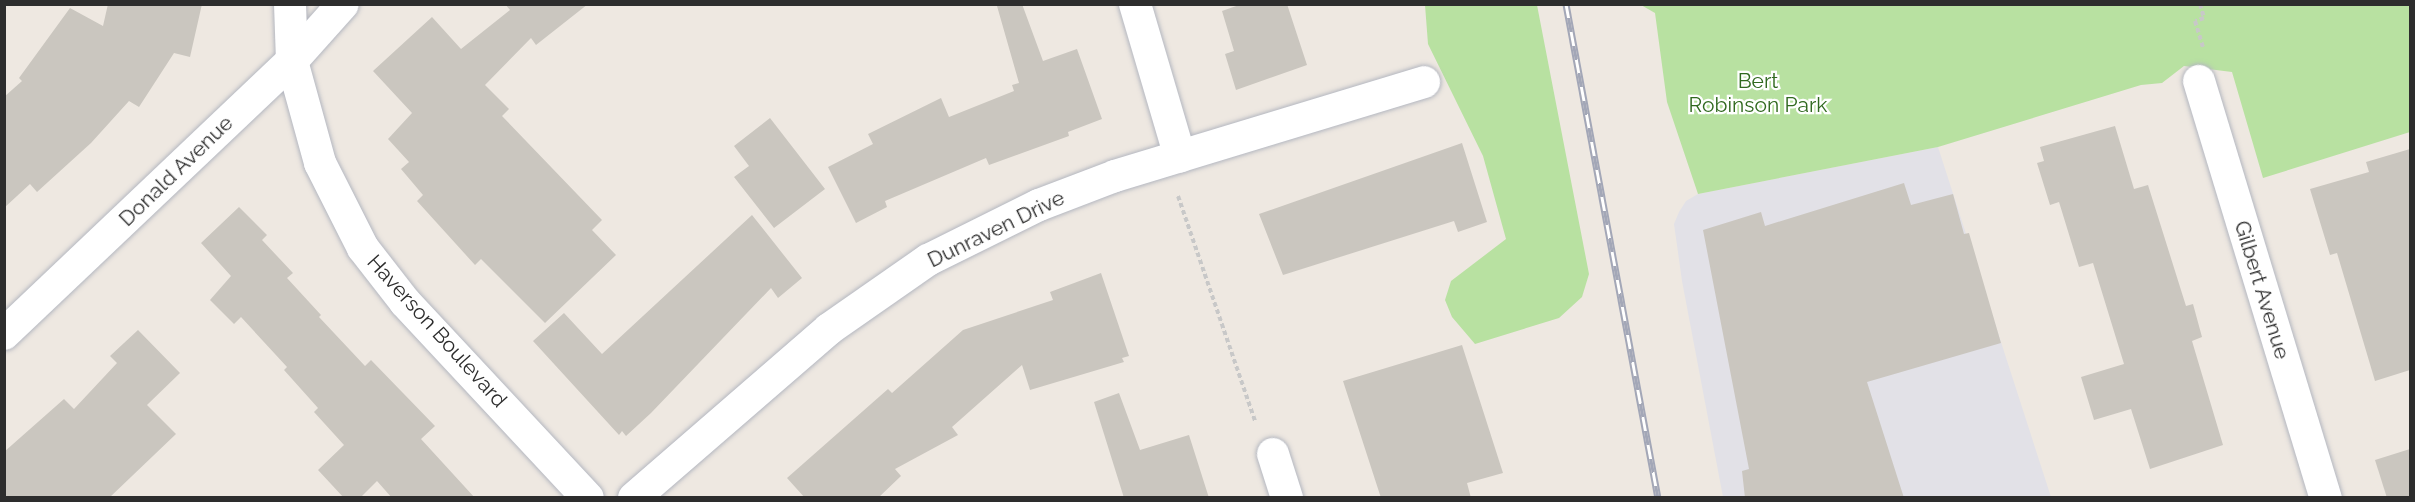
<!DOCTYPE html>
<html>
<head>
<meta charset="utf-8">
<style>
	body { margin:0 }
	#map { position:relative; width:2415px; height:502px; overflow:hidden; background:#eee8e1; font-family:Raleway,sans-serif }
	div>[style] { position:absolute }
	.industrial>* { inset:0; background:#e2e1e7 }
	.green>* { inset:0; background:#b8e1a1 }
	.building>* { inset:0; background:#cac6bf }
	.path>* { height:4px; margin-top:-2px; transform-origin:0; background:repeating-linear-gradient(90deg,#c8c8c8 0 4.5px,transparent 0 7.5px) }
	.roads { filter:drop-shadow(0 0 2px #b4b7c0) drop-shadow(0 0 2px #b4b7c0) }
	.minor>* { height:32px; margin:-16px; padding:0 16px; transform-origin:16px; border-radius:16px; background:#fff }
	.rail>* { height:7px; margin-top:-3.5px; transform-origin:0; background:repeating-linear-gradient(90deg,#fff 0 14px,#a3a7b7 0 28px); box-sizing:border-box; border-block:2px solid #a3a7b7 }
	span { translate:-50% -50%; white-space:nowrap; text-align:center; line-height:1.15; -webkit-text-stroke:4.5px #fff; paint-order:stroke }
	.park-label { font-size:21px; color:#30691f }
	.street-label { font-size:21px; color:#2d2d2d }
	.frame { position:absolute; inset:0; border:6px solid #2d2d2d; pointer-events:none }
</style>
</head>
<body>
<div id="map">
	<div class="industrial">
		<i style="clip-path:polygon(1938px 147px,2051px 497px,1723px 497px,1682px 281px,1674px 224px,1679px 212px,1686px 201px,1698px 194px)"></i>
	</div>
	<div class="green">
		<i style="clip-path:polygon(1425px 5px,1537px 5px,1589px 274px,1582px 297px,1559px 318px,1475px 344px,1452px 317px,1445px 300px,1451px 281px,1506px 239px,1483px 156px,1428px 44px)"></i>
		<i style="clip-path:polygon(1641px 5px,2410px 5px,2410px 132px,2263px 178px,2232px 72px,2184px 66px,2162px 83px,2141px 85px,1938px 147px,1698px 194px,1667px 102px,1655px 13px)"></i>
	</div>
	<div class="building">
		<i style="clip-path:polygon(108px 4px,202px 4px,190px 57px,174px 53px,139px 107px,129px 101px,91px 143px,37px 192px,30px 184px,4px 208px,4px 97px,22px 81px,19px 78px,70px 8px,103px 26px)"></i>
		<i style="clip-path:polygon(505px 4px,588px 4px,536px 45px,531px 38px,485px 85px,509px 109px,502px 116px,602px 220px,592px 230px,616px 255px,545px 323px,481px 259px,475px 265px,417px 201px,423px 195px,401px 169px,409px 162px,388px 139px,412px 113px,373px 71px,432px 17px,461px 49px,510px 10px)"></i>
		<i style="clip-path:polygon(1022px 4px,1043px 61px,1077px 49px,1102px 119px,1068px 132px,1069px 136px,989px 165px,986px 158px,885px 201px,887px 207px,856px 223px,828px 167px,873px 144px,868px 134px,941px 98px,949px 117px,1014px 91px,1012px 85px,1019px 83px,997px 6px)"></i>
		<i style="clip-path:polygon(1242px 4px,1287px 4px,1307px 65px,1236px 90px,1225px 54px,1234px 51px,1222px 11px)"></i>
		<i style="clip-path:polygon(770px 118px,825px 189px,774px 228px,734px 177px,749px 166px,734px 146px)"></i>
		<i style="clip-path:polygon(2115px 126px,2134px 189px,2148px 185px,2186px 306px,2193px 304px,2202px 337px,2192px 341px,2223px 445px,2150px 469px,2131px 409px,2094px 420px,2081px 377px,2124px 364px,2093px 263px,2079px 267px,2059px 202px,2050px 205px,2037px 163px,2044px 161px,2040px 147px)"></i>
		<i style="clip-path:polygon(1462px 143px,1487px 222px,1458px 232px,1454px 221px,1283px 275px,1259px 214px)"></i>
		<i style="clip-path:polygon(2410px 149px,2410px 370px,2375px 381px,2337px 253px,2330px 255px,2310px 189px,2369px 172px,2366px 162px)"></i>
		<i style="clip-path:polygon(1904px 183px,1911px 205px,1953px 194px,1964px 234px,1969px 233px,2001px 343px,1867px 382px,1904px 498px,1745px 498px,1742px 471px,1749px 469px,1703px 230px,1761px 212px,1765px 226px)"></i>
		<i style="clip-path:polygon(239px 207px,267px 235px,262px 240px,293px 273px,287px 278px,321px 315px,319px 317px,365px 366px,371px 360px,435px 426px,421px 439px,475px 498px,392px 498px,377px 481px,360px 498px,344px 498px,318px 470px,344px 445px,314px 412px,318px 408px,284px 370px,287px 367px,241px 317px,234px 324px,210px 300px,231px 276px,201px 243px)"></i>
		<i style="clip-path:polygon(752px 215px,802px 278px,778px 298px,771px 288px,651px 413px,626px 436px,622px 431px,619px 435px,533px 341px,564px 313px,602px 354px)"></i>
		<i style="clip-path:polygon(1101px 273px,1129px 356px,1122px 358px,1124px 362px,1030px 390px,1022px 365px,952px 427px,958px 435px,895px 469px,901px 476px,878px 498px,805px 498px,787px 478px,888px 389px,892px 393px,963px 330px,1053px 300px,1050px 292px)"></i>
		<i style="clip-path:polygon(138px 330px,180px 373px,147px 405px,176px 434px,109px 498px,4px 498px,4px 452px,64px 399px,74px 409px,117px 363px,110px 356px)"></i>
		<i style="clip-path:polygon(1462px 345px,1503px 473px,1467px 483px,1471px 498px,1381px 498px,1343px 381px)"></i>
		<i style="clip-path:polygon(1119px 393px,1140px 450px,1189px 435px,1209px 498px,1124px 498px,1094px 402px)"></i>
		<i style="clip-path:polygon(2410px 449px,2410px 498px,2387px 498px,2375px 460px)"></i>
	</div>
	<div class="path">
		<i style="left:2200px;top:4px;width:15px;rotate:74deg"></i>
		<i style="left:2204px;top:18px;width:9px;rotate:162deg"></i>
		<i style="left:2195px;top:21px;width:27px;rotate:73deg"></i>
		<i style="left:1178px;top:196px;width:238px;rotate:71.1deg"></i>
	</div>
	<div class="roads">
		<div class="minor">
			<i style="left:290px;top:4px;width:57px;rotate:88deg"></i>
			<i style="left:292px;top:61px;width:106px;rotate:74.6deg"></i>
			<i style="left:320px;top:163px;width:95px;rotate:63.2deg"></i>
			<i style="left:363px;top:248px;width:68px;rotate:52.1deg"></i>
			<i style="left:405px;top:302px;width:268px;rotate:47deg"></i>
			<i style="left:1135px;top:4px;width:159px;rotate:73.6deg"></i>
			<i style="left:2199px;top:81px;width:436px;rotate:73.1deg"></i>
			<i style="left:4px;top:334px;width:397px;rotate:-43.5deg"></i>
			<i style="left:292px;top:61px;width:76px;rotate:-48.2deg"></i>
			<i style="left:1273px;top:454px;width:46px;rotate:72.3deg"></i>
			<i style="left:634px;top:498px;width:258px;rotate:-40.9deg"></i>
			<i style="left:829px;top:329px;width:121px;rotate:-34.9deg"></i>
			<i style="left:928px;top:260px;width:124px;rotate:-26.4deg"></i>
			<i style="left:1039px;top:205px;width:81px;rotate:-20.9deg"></i>
			<i style="left:1115px;top:176px;width:323px;rotate:-16.9deg"></i>
		</div>
	</div>
	<div class="rail">
		<i style="left:1566px;top:4px;width:502px;rotate:79.45deg"></i>
	</div>
	<div class="park-label">
		<span style="left:1758px;top:93px">Bert<br>Robinson Park</span>
	</div>
	<div class="street-label">
		<span style="left:176px;top:171px;rotate:-44deg">Donald Avenue</span>
		<span style="left:996px;top:229px;rotate:-26deg">Dunraven Drive</span>
		<span style="left:2262px;top:290px;rotate:73deg">Gilbert Avenue</span>
		<span style="left:437px;top:331px;rotate:48deg">Haverson Boulevard</span>
	</div>
	<div class="frame"></div>
</div>
</body>
</html>
